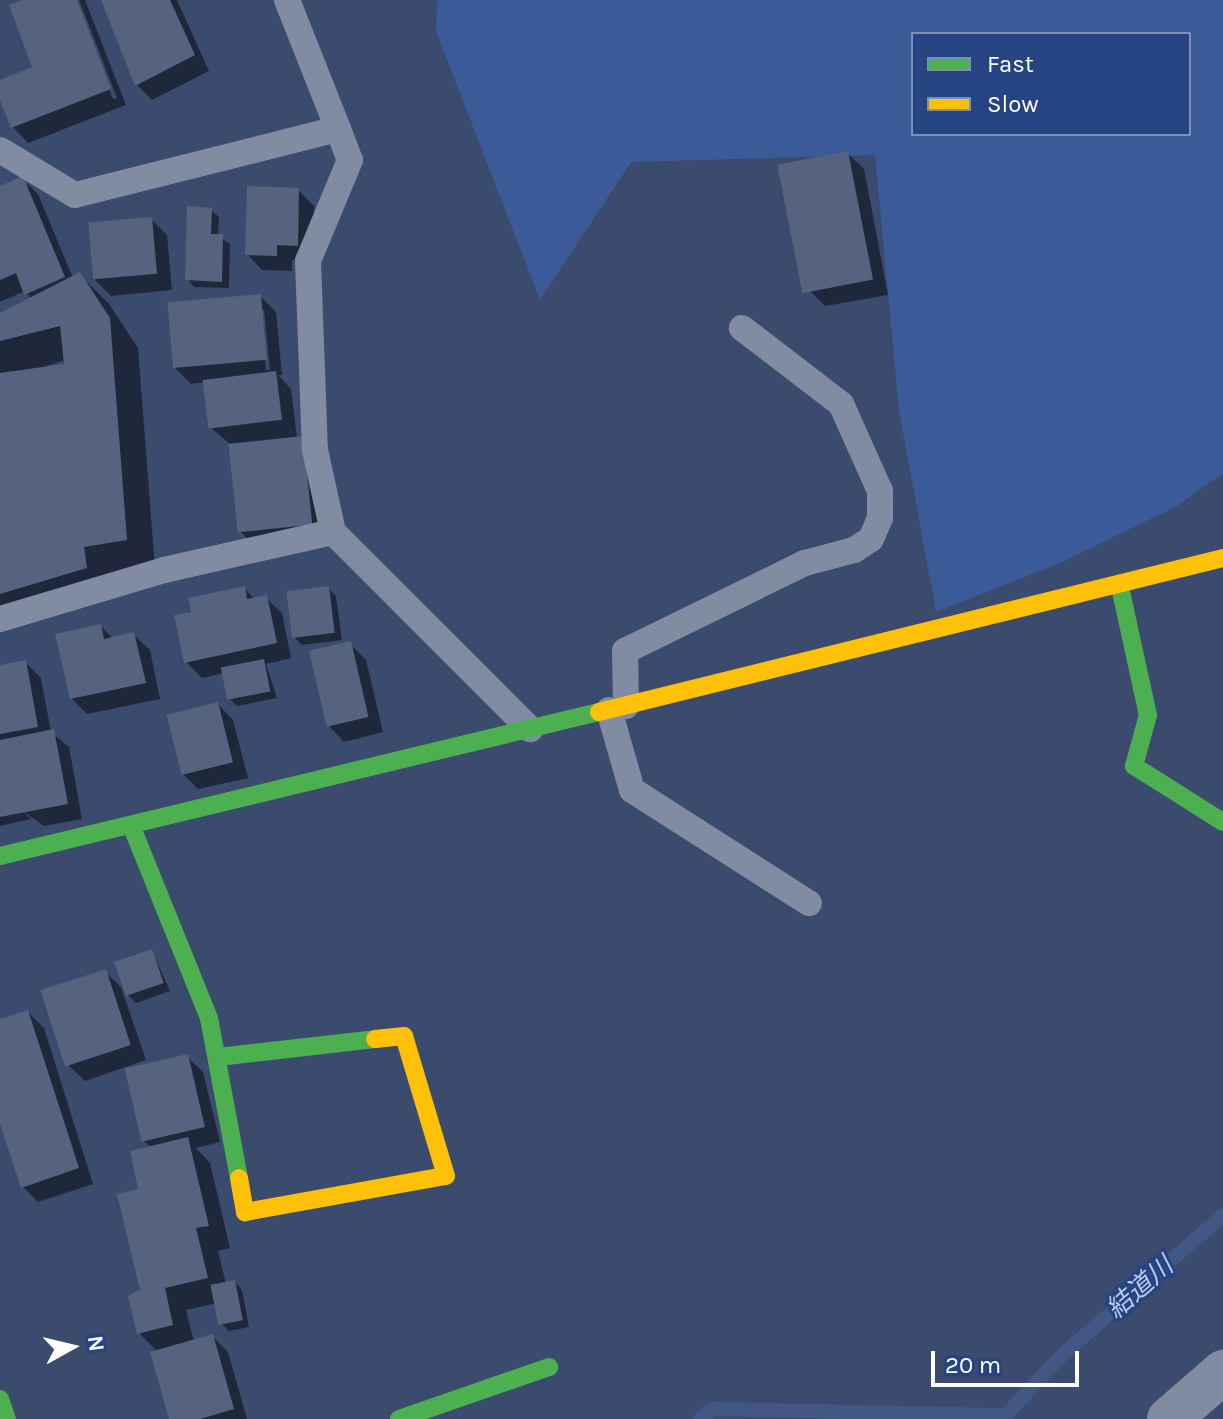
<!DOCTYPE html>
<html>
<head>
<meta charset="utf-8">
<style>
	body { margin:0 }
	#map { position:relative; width:1223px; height:1419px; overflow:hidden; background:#3b4b6d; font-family:Karla,"Noto Sans JP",sans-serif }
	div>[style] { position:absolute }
	.green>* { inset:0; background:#3a5a98 }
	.shadow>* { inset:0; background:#0007 }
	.stream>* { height:14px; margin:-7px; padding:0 7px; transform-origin:7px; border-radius:7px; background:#425884 }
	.building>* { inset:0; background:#56637e; transform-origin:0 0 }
	.lane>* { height:26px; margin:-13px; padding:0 13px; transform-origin:13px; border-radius:13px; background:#818ca3 }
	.street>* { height:44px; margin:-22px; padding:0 22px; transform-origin:22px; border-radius:22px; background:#818ca3 }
	.fast>* { height:18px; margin:-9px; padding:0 9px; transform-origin:9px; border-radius:9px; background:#4caf50 }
	.slow>* { height:18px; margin:-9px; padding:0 9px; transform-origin:9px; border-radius:9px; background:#ffc107 }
	span { translate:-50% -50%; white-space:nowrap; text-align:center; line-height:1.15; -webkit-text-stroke:6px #264482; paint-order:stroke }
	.water-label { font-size:26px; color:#b9ccee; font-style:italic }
	.legend { position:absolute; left:911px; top:32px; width:280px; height:104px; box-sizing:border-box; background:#264482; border:2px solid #7d8fb4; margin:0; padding:10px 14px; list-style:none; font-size:24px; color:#fff }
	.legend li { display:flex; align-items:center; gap:16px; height:40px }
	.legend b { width:40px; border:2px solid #7d8fb4 }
	.north { position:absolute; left:32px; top:1307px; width:80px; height:80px; -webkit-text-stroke:6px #264482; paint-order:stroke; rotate:82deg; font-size:22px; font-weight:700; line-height:32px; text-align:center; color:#fff }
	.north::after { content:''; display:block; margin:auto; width:28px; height:36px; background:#fff; clip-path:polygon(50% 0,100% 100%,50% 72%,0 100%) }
	.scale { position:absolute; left:931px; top:1351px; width:148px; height:36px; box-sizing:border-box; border:4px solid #fff; border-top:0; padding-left:10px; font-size:24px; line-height:28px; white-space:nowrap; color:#fff; -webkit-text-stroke:6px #264482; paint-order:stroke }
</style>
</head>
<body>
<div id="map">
	<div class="green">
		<i style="clip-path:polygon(evenodd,437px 0,1223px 0,1223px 473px,1177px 506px,1060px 563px,936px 612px,899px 411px,875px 155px,631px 162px,540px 300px,436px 31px,437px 0,913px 34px,1189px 34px,1189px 134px,913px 134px,913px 34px)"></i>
	</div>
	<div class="shadow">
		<i style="clip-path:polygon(evenodd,28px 0,85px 0,126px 105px,28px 143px,13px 127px,0 82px,35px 69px,28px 0,75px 0,79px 0,117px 98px,113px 99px,75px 0)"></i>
		<i style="clip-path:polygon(103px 0,177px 0,209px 71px,152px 100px,137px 85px)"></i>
		<i style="clip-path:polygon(848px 154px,864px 169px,888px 295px,825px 306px,809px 290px)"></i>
		<i style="clip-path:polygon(evenodd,22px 179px,38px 194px,73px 278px,80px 275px,109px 304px,138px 348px,155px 568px,0 631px,0 315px,32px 299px,25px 291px,0 302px,0 188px,22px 179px,66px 360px,66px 366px,46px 368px,46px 366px,66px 360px)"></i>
		<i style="clip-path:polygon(298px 190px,314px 206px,313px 261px,292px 260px,292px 271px,262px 270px,247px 254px)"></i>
		<i style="clip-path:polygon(211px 210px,219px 217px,218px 236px,230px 244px,229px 288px,194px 287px,187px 279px)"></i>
		<i style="clip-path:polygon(151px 219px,167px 235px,172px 290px,111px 296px,95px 280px)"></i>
		<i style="clip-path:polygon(evenodd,260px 296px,276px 312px,282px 375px,278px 375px,291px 389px,297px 438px,328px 539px,255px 547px,240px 531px,230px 444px,211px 428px,205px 382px,191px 384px,175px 368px,260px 296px,260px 310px,264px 310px,270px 370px,266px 370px,260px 310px)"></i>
		<i style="clip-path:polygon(244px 588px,255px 600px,266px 598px,282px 613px,291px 658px,266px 664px,277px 698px,237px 706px,229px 698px,224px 673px,202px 678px,186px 662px,193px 613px)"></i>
		<i style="clip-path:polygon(328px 588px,336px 596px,342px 640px,302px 645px,295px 638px)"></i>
		<i style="clip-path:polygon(101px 626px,113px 639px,134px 635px,150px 650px,160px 699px,87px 714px,71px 698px)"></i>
		<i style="clip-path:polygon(350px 644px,366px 660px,383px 732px,344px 742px,329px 726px)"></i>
		<i style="clip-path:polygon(25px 662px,41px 678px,51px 732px,69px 747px,82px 819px,44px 826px,21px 810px,31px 819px,0 826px,0 667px)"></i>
		<i style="clip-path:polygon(218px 704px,233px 720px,248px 778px,198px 789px,182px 773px)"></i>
		<i style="clip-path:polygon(152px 951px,170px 991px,136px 1003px,128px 995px)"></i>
		<i style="clip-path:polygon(105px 972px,121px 987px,146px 1060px,85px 1081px,69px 1066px)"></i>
		<i style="clip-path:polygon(28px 1012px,44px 1028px,93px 1184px,38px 1202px,22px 1186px,0 1117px,0 1021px)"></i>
		<i style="clip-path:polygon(187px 1057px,203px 1072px,220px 1142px,196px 1148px,210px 1163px,230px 1248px,218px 1251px,226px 1284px,235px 1282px,242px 1290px,249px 1327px,229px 1331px,221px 1323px,217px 1303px,186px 1310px,194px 1342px,212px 1336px,228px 1352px,247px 1419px,171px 1419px,158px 1352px,139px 1333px,141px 1190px,152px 1148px,144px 1141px)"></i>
	</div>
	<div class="stream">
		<i style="left:700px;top:1419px;width:16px;rotate:-40deg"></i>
		<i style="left:712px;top:1409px;width:294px;rotate:1.2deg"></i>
		<i style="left:1006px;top:1415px;width:81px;rotate:-47deg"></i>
		<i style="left:1061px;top:1356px;width:215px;rotate:-41deg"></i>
	</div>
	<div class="building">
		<i style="clip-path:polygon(23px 0,77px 0,111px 89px,11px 128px,0 100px,0 80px,32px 67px,9px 5px)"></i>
		<i style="clip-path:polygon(101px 0,170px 0,195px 55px,135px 86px)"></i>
		<i style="left:848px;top:151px;width:131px;height:72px;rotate:79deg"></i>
		<i style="clip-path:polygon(23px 176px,65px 277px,24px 295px,16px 273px,0 280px,0 186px)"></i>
		<i style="clip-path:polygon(247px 186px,299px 188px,298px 246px,277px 245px,277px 256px,245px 255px)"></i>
		<i style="clip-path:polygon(187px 206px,212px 208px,211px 234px,223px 234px,222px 282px,185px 280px)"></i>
		<i style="left:152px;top:217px;width:57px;height:64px;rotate:85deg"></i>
		<i style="clip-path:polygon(80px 272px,110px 318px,127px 540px,84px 547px,87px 568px,0 594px,0 373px,64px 364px,60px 326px,0 341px,0 313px)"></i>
		<i style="left:261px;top:294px;width:66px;height:94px;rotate:85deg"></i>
		<i style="left:276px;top:371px;width:49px;height:74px;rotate:83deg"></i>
		<i style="left:303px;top:436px;width:89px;height:75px;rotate:84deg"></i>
		<i style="clip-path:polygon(245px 586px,247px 599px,267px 595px,277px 643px,184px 663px,174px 615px,191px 612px,188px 598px)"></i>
		<i style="left:329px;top:586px;width:47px;height:43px;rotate:83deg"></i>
		<i style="clip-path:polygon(101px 624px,104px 639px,134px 632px,146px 683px,70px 699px,55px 634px)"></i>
		<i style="left:351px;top:641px;width:78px;height:43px;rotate:77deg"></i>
		<i style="left:264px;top:659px;width:33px;height:44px;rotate:79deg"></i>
		<i style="clip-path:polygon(26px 660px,38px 727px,0 734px,0 665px)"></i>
		<i style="left:218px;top:702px;width:62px;height:53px;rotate:76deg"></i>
		<i style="clip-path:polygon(54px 729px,68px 804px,0 817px,0 740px)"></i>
		<i style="left:152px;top:949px;width:36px;height:40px;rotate:71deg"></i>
		<i style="left:106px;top:969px;width:80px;height:69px;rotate:72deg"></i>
		<i style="clip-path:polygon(28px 1010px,79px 1168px,21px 1188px,0 1124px,0 1019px)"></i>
		<i style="left:188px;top:1054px;width:75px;height:65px;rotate:77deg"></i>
		<i style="clip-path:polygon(188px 1137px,209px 1226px,196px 1228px,208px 1278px,165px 1288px,173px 1325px,137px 1334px,128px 1296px,140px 1290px,117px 1194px,138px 1189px,130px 1151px)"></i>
		<i style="left:235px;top:1280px;width:41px;height:25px;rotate:79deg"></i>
		<i style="clip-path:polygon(213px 1334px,234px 1409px,200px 1419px,169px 1419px,150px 1352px)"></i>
	</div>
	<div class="lane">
		<i style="left:287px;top:0;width:139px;rotate:68.4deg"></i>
		<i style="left:0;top:150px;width:87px;rotate:31deg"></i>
		<i style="left:75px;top:195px;width:271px;rotate:-14.1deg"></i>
		<i style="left:338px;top:129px;width:33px;rotate:69deg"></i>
		<i style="left:350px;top:160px;width:109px;rotate:112.6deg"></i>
		<i style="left:308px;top:261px;width:189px;rotate:87.9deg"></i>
		<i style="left:315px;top:450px;width:84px;rotate:77.6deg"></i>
		<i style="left:333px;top:532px;width:279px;rotate:45deg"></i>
		<i style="left:0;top:619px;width:171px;rotate:-16.6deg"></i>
		<i style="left:164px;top:570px;width:173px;rotate:-12.7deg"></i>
		<i style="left:626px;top:706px;width:55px;rotate:-91deg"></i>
		<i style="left:625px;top:651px;width:200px;rotate:-26.1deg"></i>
		<i style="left:805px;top:563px;width:51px;rotate:-14.9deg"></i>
		<i style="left:854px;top:550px;width:20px;rotate:-33deg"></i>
		<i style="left:871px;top:539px;width:23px;rotate:-67deg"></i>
		<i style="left:880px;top:518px;width:27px;rotate:-90deg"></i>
		<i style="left:880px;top:491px;width:95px;rotate:-114.1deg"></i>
		<i style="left:841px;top:404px;width:125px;rotate:-142.5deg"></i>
		<i style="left:609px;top:710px;width:83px;rotate:74deg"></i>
		<i style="left:632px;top:790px;width:210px;rotate:32.6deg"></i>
	</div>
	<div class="street">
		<i style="left:1169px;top:1419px;width:72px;rotate:-41deg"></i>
	</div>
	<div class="fast">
		<i style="left:1120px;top:587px;width:131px;rotate:77.7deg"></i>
		<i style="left:1148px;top:715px;width:53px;rotate:105.4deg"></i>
		<i style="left:1134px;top:766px;width:105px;rotate:32.2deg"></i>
		<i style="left:131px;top:825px;width:208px;rotate:68deg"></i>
		<i style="left:209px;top:1018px;width:163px;rotate:79.4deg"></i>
		<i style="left:0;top:856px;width:616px;rotate:-13.52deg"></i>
		<i style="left:218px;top:1057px;width:158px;rotate:-6.5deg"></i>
		<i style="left:0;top:1399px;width:21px;rotate:71deg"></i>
		<i style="left:399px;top:1419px;width:159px;rotate:-19.1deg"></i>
	</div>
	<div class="slow">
		<i style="left:599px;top:712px;width:643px;rotate:-13.86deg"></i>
		<i style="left:239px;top:1178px;width:35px;rotate:80deg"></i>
		<i style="left:245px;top:1212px;width:204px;rotate:-10.2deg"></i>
		<i style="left:446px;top:1176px;width:146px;rotate:-106.7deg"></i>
		<i style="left:404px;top:1036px;width:29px;rotate:174deg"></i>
	</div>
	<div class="water-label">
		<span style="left:1140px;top:1288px;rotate:-41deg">結道川</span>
	</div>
	<ul class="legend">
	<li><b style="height:10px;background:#4caf50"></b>Fast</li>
	<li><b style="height:10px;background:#ffc107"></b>Slow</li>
	</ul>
	<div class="north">N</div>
	<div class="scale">20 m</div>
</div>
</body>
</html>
